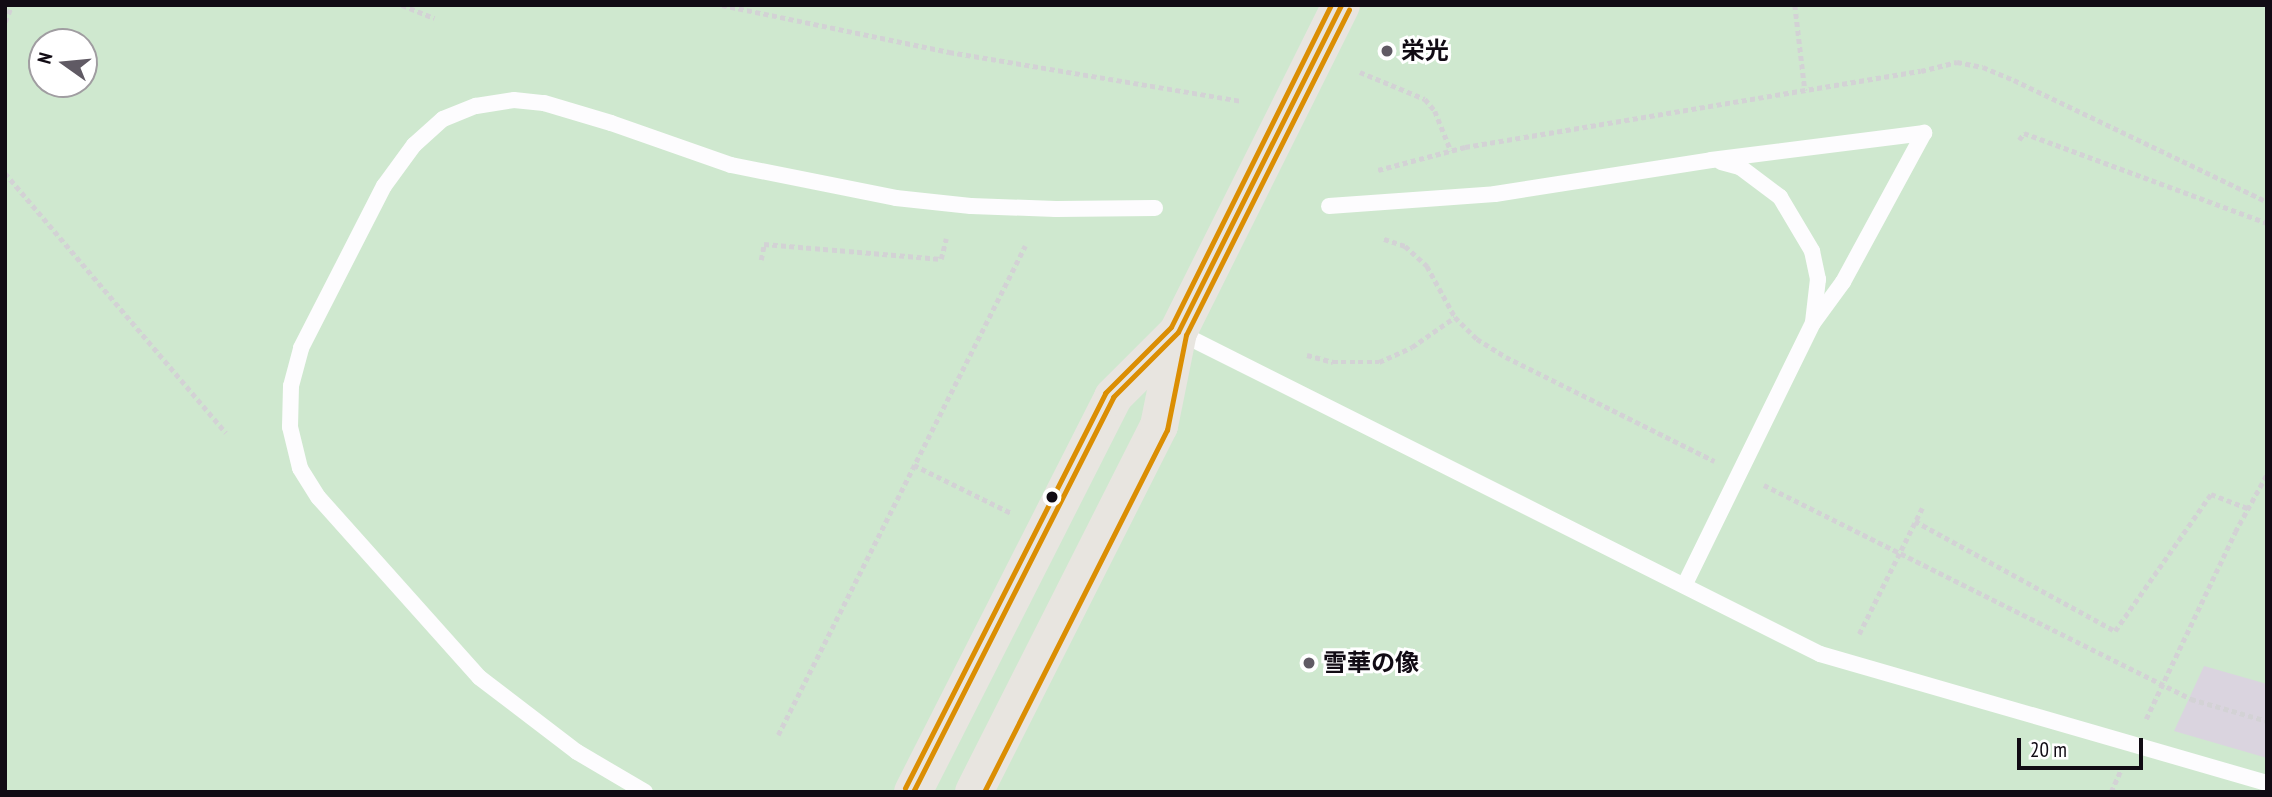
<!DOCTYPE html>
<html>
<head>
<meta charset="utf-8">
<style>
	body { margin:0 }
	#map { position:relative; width:2272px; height:797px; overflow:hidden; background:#f2ecf8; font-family:"PT Sans Narrow","Noto Sans JP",sans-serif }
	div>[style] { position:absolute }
	.green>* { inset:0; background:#cfe8cf }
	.building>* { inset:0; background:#dad4df }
	.path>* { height:4.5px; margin-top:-2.25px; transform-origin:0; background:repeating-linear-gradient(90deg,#d3d2d5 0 5px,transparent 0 8.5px) }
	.lane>* { height:16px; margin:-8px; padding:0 8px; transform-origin:8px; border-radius:8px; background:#fdfcfe }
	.primary>* { height:38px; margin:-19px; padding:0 19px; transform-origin:19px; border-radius:19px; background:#e8e5e0 }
	.bus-1>* { height:5px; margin:-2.5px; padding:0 2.5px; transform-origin:2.5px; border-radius:2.5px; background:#db8e03 }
	.bus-2>* { height:5px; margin:-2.5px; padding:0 2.5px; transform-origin:2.5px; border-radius:2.5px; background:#db8e03 }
	.bus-3>* { height:5px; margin:-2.5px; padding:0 2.5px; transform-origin:2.5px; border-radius:2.5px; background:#db8e03 }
	.dots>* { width:19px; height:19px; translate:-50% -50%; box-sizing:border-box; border:4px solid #fff; border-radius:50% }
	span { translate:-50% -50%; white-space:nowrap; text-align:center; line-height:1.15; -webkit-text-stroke:6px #fff; paint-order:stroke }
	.poi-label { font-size:24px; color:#110b14; font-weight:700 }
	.left { translate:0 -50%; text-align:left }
	.frame { position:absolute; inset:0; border:7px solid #110b14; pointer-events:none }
	.north { position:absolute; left:28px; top:28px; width:70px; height:70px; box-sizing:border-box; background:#fff; border:2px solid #a09da1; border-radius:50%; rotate:285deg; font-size:19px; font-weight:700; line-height:28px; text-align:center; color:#110b14 }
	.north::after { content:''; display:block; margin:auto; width:24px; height:32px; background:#605a64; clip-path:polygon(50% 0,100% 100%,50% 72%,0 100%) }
	.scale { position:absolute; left:2017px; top:738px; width:126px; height:32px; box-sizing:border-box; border:4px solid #110b14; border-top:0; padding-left:9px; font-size:21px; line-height:24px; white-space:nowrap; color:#110b14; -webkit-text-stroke:5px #fff; paint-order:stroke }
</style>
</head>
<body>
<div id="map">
	<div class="green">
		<i style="clip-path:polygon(evenodd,5px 5px,2267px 5px,2267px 792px,5px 792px,5px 5px,42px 42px,84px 42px,84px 84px,42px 84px,42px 42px)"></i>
	</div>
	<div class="building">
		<i style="clip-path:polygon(2204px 666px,2267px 684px,2267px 758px,2174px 731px)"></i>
	</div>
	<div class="path">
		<i style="left:402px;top:5px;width:35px;rotate:22deg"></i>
		<i style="left:722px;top:5px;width:232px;rotate:11.7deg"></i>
		<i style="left:949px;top:52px;width:296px;rotate:9.5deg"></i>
		<i style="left:1795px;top:5px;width:86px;rotate:83.3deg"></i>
		<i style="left:5px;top:22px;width:18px;rotate:-68deg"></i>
		<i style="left:1360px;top:72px;width:70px;rotate:22.6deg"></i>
		<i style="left:1425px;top:99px;width:16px;rotate:50deg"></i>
		<i style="left:1435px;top:111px;width:43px;rotate:68.2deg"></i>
		<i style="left:2019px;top:140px;width:9px;rotate:-54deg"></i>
		<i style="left:2024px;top:133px;width:259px;rotate:20.3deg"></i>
		<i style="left:1378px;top:170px;width:90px;rotate:-14.8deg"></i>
		<i style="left:1465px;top:147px;width:462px;rotate:-9.5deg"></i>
		<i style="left:1921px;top:71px;width:37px;rotate:-14deg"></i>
		<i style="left:1957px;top:62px;width:26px;rotate:11deg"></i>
		<i style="left:1983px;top:67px;width:34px;rotate:23deg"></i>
		<i style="left:2014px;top:80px;width:281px;rotate:25.7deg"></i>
		<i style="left:5px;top:173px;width:341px;rotate:49.6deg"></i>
		<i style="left:1384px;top:239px;width:22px;rotate:18deg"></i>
		<i style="left:1405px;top:246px;width:30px;rotate:42deg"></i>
		<i style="left:1427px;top:266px;width:58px;rotate:61.2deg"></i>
		<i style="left:1455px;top:317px;width:31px;rotate:45deg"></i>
		<i style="left:1477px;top:339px;width:34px;rotate:32deg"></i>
		<i style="left:1506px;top:357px;width:233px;rotate:26.5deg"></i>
		<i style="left:761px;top:260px;width:16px;rotate:-79deg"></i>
		<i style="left:764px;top:244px;width:178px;rotate:4.8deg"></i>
		<i style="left:941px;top:259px;width:21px;rotate:-76deg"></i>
		<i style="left:1307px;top:355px;width:27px;rotate:15deg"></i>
		<i style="left:1333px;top:362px;width:46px"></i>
		<i style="left:1379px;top:362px;width:36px;rotate:-24deg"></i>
		<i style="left:1412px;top:347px;width:52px;rotate:-34.9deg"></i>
		<i style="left:914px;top:465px;width:108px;rotate:26.3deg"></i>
		<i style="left:1764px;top:485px;width:478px;rotate:26.6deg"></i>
		<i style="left:2191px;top:699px;width:79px;rotate:16.1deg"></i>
		<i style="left:1915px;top:521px;width:228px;rotate:28.8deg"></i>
		<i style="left:2115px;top:631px;width:167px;rotate:-55deg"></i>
		<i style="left:2211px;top:494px;width:40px;rotate:21deg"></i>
		<i style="left:1859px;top:634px;width:141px;rotate:-63.4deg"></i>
		<i style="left:2146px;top:719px;width:207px;rotate:-64.5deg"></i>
		<i style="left:2235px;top:532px;width:66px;rotate:-61.1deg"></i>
		<i style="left:778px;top:735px;width:548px;rotate:-63.2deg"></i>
		<i style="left:2111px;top:792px;width:24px;rotate:-66deg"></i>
	</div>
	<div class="lane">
		<i style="left:1721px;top:162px;width:20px;rotate:15deg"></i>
		<i style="left:1740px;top:167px;width:50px;rotate:36.9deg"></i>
		<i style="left:1780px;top:197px;width:63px;rotate:59.3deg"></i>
		<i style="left:1812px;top:251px;width:29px;rotate:78deg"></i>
		<i style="left:1818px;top:279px;width:43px;rotate:96.6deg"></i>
		<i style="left:1329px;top:206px;width:166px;rotate:-4.1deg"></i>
		<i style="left:1495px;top:194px;width:219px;rotate:-8.9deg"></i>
		<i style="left:1711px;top:160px;width:215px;rotate:-7.2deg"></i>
		<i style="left:1178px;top:332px;width:718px;rotate:26.64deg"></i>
		<i style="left:1820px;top:654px;width:465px;rotate:16.1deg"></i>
		<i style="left:1685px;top:584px;width:291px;rotate:-63.9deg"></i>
		<i style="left:1813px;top:323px;width:51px;rotate:-53.8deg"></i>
		<i style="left:1843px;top:282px;width:170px;rotate:-61.5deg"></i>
		<i style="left:645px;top:792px;width:79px;rotate:-149.5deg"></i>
		<i style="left:577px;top:752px;width:123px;rotate:-142.6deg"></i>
		<i style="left:479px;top:677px;width:241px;rotate:-131.8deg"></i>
		<i style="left:318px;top:497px;width:34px;rotate:-122deg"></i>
		<i style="left:300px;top:468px;width:42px;rotate:-103.7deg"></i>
		<i style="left:290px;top:427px;width:41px;rotate:-88.6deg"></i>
		<i style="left:291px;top:386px;width:39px;rotate:-75deg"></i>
		<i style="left:301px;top:348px;width:182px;rotate:-62.9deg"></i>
		<i style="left:384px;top:186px;width:51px;rotate:-53.8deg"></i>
		<i style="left:414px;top:145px;width:39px;rotate:-42deg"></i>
		<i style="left:443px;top:119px;width:35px;rotate:-22deg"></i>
		<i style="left:476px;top:106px;width:38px;rotate:-9deg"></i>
		<i style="left:514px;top:100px;width:30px;rotate:6deg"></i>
		<i style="left:544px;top:103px;width:70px;rotate:16.6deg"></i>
		<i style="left:611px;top:123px;width:127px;rotate:19.3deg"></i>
		<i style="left:731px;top:165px;width:168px;rotate:11.3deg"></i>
		<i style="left:896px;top:198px;width:75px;rotate:6.1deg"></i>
		<i style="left:971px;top:206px;width:85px;rotate:2deg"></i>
		<i style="left:1056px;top:209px;width:99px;rotate:-0.6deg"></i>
	</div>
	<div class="primary">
		<i style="left:913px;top:792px;width:443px;rotate:-63.1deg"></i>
		<i style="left:1113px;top:397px;width:92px;rotate:-45deg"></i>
		<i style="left:974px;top:792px;width:410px;rotate:-63.2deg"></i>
		<i style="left:1159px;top:426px;width:96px;rotate:-78.6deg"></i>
		<i style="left:1178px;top:332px;width:365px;rotate:-63.5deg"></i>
	</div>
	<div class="bus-1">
		<i style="left:913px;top:792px;width:443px;rotate:-63.1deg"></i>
		<i style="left:1113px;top:397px;width:92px;rotate:-45deg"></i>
		<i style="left:1178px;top:332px;width:365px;rotate:-63.5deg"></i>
	</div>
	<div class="bus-2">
		<i style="left:984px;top:792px;width:406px;rotate:-63.2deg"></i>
		<i style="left:1167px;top:430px;width:97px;rotate:-78.7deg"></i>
		<i style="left:1186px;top:335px;width:364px;rotate:-63.4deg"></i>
	</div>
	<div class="bus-3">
		<i style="left:905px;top:788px;width:443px;rotate:-63.1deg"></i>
		<i style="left:1105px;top:393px;width:93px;rotate:-45deg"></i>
		<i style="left:1171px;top:327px;width:360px;rotate:-63.6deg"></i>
	</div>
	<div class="dots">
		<i style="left:1387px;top:51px;background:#605a64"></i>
		<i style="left:1052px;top:497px;background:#110b14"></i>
		<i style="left:1309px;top:663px;background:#605a64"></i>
	</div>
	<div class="poi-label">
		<span class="left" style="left:1401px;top:51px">栄光</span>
		<span class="left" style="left:1323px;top:663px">雪華の像</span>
	</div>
	<div class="frame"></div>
	<div class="north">N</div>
	<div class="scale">20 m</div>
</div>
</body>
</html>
